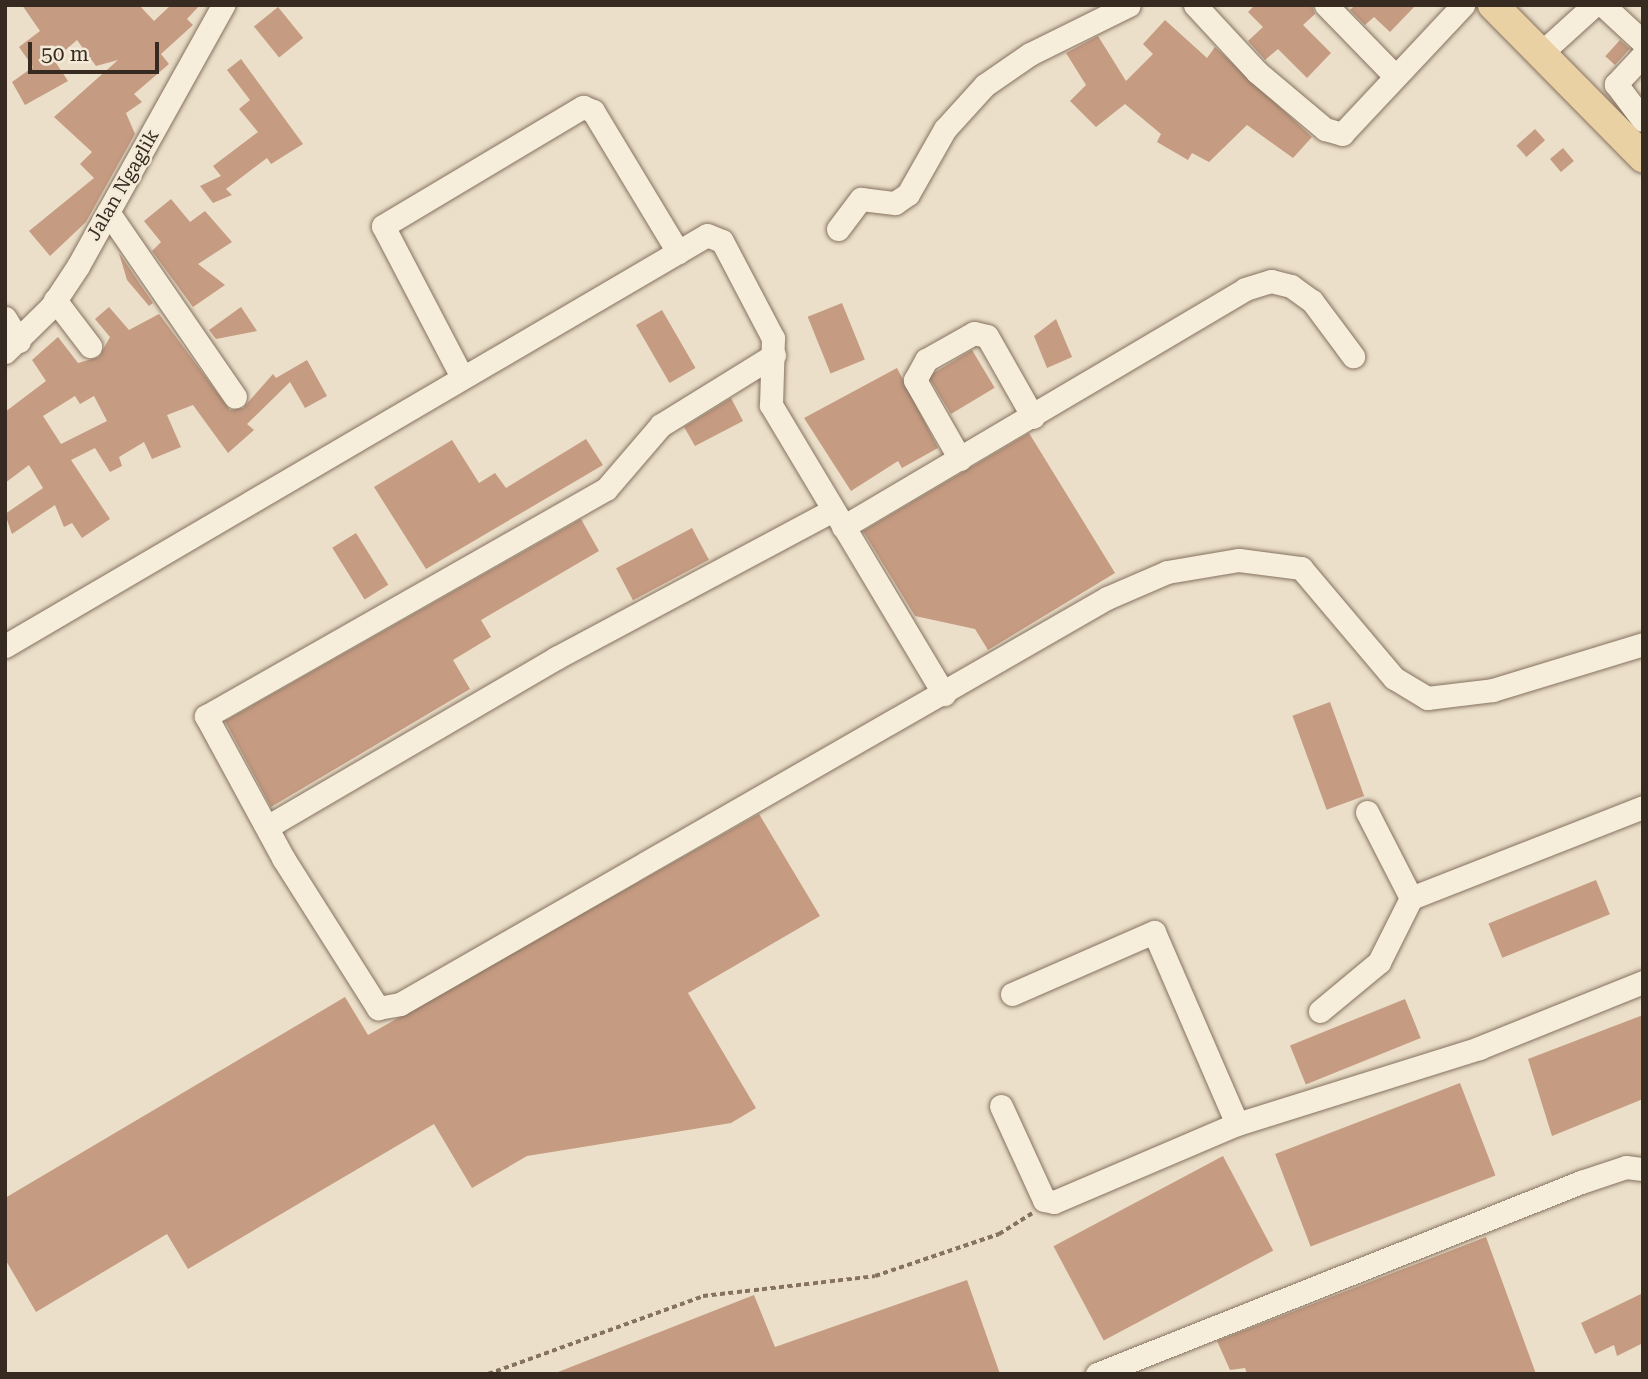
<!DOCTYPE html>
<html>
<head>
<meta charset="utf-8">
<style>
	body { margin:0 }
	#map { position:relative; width:1648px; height:1379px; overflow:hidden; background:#ebdfc9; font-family:"Roboto Serif",serif }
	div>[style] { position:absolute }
	.building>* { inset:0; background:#c59b82; transform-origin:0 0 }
	.path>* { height:3.5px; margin-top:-1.75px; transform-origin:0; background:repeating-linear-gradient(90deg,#85725f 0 5px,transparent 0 8.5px) }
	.roads { filter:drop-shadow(0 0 2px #85725f) drop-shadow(0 0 2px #85725f) }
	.minor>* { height:23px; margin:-11.5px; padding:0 11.5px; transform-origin:11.5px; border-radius:11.5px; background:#f6eddb }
	.major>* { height:30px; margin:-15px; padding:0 15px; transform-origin:15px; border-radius:15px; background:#ead1a4 }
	span { translate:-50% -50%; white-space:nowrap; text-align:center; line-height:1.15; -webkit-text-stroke:5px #f3ead7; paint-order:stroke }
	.street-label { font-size:19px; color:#372b21 }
	.frame { position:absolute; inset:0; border:7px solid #372b21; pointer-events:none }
	.scale { position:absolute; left:28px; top:42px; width:131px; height:32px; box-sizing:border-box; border:4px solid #372b21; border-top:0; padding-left:9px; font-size:21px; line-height:24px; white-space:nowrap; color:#372b21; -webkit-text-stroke:5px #f3ead7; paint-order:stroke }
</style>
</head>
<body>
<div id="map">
	<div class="building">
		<i style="clip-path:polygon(22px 5px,139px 5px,154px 21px,171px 5px,200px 5px,187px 19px,193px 25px,161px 54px,169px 64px,134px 94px,142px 102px,126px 113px,135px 134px,86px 222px,50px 256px,29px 231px,94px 178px,80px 164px,92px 152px,54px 117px,118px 60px,96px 66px,77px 40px,54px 60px,68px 81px,25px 105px,12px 82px,33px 67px,19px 47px,40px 31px)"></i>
		<i style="clip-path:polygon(1255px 5px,1312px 5px,1315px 14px,1303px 25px,1331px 53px,1307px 78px,1278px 49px,1265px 60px,1248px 41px,1263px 27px,1248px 12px)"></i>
		<i style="clip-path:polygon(1355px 5px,1416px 5px,1390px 32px,1374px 17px,1365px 25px,1350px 10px)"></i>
		<i style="left:278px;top:7px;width:40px;height:31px;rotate:51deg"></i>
		<i style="clip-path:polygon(1165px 20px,1207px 58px,1215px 47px,1312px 137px,1293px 158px,1247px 125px,1209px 162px,1192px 153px,1188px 160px,1157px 142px,1161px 134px,1125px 104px,1096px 127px,1070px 101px,1086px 85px,1066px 53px,1098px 36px,1126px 81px,1153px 54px,1143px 44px)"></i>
		<i style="left:1620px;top:40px;width:13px;height:22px;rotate:42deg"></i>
		<i style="clip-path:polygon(241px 59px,303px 144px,271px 164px,267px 158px,226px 189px,232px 195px,213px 203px,200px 186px,221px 176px,213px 166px,258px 132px,239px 109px,250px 100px,227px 70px)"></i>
		<i style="left:1535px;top:129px;width:15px;height:25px;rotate:48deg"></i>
		<i style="left:1563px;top:148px;width:17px;height:17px;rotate:50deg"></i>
		<i style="clip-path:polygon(171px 199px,190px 222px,205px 211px,232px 242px,198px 264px,225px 285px,193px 307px,152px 251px,161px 242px,144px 221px)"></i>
		<i style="clip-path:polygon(119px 253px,153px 303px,149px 306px,127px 280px)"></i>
		<i style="left:842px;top:303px;width:61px;height:37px;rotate:68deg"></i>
		<i style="clip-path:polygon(evenodd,109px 307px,129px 330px,159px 314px,230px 410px,243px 408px,273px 374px,276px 378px,307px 360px,327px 396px,305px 408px,290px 382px,247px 424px,254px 430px,228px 453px,193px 405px,167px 415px,181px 447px,152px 459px,144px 442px,119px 457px,122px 466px,110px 472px,95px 448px,71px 460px,110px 519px,82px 538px,72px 523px,64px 527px,55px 505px,12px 534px,5px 514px,43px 488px,29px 465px,5px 483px,5px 412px,46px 381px,32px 360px,58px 337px,78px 363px,99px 357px,110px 337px,95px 319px,109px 307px,75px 396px,80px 404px,94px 396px,107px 421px,61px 444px,43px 416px,75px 396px)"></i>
		<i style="clip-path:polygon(241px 307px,257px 331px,216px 339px,209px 330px)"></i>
		<i style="left:662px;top:310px;width:67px;height:30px;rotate:60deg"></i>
		<i style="clip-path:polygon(1056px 319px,1072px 357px,1047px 368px,1034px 336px)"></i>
		<i style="left:972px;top:350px;width:44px;height:51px;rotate:59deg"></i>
		<i style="clip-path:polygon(897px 368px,938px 448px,902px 468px,898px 461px,851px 491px,804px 418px)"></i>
		<i style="clip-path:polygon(731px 398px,743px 421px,695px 446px,684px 427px)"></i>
		<i style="clip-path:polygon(1029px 433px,1115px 573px,988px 650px,975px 629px,915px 616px,863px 531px)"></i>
		<i style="clip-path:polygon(586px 439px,603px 465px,426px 569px,374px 487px,452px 440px,479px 483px,495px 473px,506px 488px)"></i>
		<i style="clip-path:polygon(581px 519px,599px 551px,481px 620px,491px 637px,453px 660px,470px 689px,271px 807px,225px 721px)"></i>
		<i style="left:692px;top:528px;width:36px;height:86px;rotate:62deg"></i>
		<i style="left:356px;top:533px;width:61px;height:28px;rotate:58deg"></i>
		<i style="left:1330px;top:702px;width:100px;height:40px;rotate:70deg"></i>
		<i style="clip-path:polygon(759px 814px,820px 916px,688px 993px,756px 1108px,731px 1123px,527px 1156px,472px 1188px,434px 1124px,188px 1269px,167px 1234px,36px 1312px,5px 1259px,5px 1198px,345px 997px,368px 1035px)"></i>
		<i style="left:1596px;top:880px;width:37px;height:116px;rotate:68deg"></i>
		<i style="left:1405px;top:999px;width:42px;height:124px;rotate:68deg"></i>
		<i style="clip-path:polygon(1643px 1015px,1643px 1099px,1552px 1136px,1528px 1059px)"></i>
		<i style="left:1460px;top:1083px;width:99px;height:198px;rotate:69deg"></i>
		<i style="left:1223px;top:1156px;width:107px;height:192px;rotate:62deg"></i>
		<i style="clip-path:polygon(1486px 1237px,1536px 1374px,1247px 1374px,1245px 1368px,1230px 1370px,1217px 1341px)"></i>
		<i style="clip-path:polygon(967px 1280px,1000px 1374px,553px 1374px,754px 1295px,775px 1347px)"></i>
		<i style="clip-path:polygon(1643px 1293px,1643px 1343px,1617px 1356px,1614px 1345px,1595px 1354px,1581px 1323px)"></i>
	</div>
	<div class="path">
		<i style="left:488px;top:1374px;width:229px;rotate:-19.9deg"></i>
		<i style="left:703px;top:1296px;width:173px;rotate:-6.6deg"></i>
		<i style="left:875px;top:1276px;width:131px;rotate:-18.7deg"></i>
		<i style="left:999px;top:1234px;width:39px;rotate:-32deg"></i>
	</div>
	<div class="roads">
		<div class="minor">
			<i style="left:1195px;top:5px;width:91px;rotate:47.2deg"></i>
			<i style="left:1257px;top:72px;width:89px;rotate:40deg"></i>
			<i style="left:1325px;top:129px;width:18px;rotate:16deg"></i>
			<i style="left:1342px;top:134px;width:177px;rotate:-46.8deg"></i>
			<i style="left:1326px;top:5px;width:98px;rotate:45.8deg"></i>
			<i style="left:1603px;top:5px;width:54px;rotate:42.8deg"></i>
			<i style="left:1540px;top:54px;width:73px;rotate:-42.2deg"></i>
			<i style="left:1643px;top:55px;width:40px;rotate:133deg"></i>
			<i style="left:1616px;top:84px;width:45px;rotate:53.1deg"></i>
			<i style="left:108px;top:212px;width:224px;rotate:55.5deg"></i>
			<i style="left:838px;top:229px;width:38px;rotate:-53deg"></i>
			<i style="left:861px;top:199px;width:34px;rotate:7deg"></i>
			<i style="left:895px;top:203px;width:16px;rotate:-35deg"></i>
			<i style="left:908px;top:194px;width:75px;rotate:-60.4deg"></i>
			<i style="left:945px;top:129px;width:59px;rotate:-47.7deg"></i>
			<i style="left:985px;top:85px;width:55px;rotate:-34.6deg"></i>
			<i style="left:1030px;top:54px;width:110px;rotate:-26.3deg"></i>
			<i style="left:55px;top:300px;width:58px;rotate:52.7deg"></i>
			<i style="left:5px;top:318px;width:27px;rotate:59deg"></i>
			<i style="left:5px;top:352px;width:64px;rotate:-44.4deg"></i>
			<i style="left:51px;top:307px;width:49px;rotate:-56.6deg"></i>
			<i style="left:78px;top:266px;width:299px;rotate:-60.9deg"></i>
			<i style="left:774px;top:355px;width:133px;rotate:148.2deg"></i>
			<i style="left:661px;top:425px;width:84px;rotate:130.7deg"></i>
			<i style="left:606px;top:489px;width:460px;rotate:150.4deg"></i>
			<i style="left:206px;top:716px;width:162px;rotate:61.5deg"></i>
			<i style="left:283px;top:858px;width:178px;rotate:57.7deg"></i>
			<i style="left:378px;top:1008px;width:22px;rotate:-10deg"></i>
			<i style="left:400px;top:1004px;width:815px;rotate:-29.87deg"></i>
			<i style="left:1107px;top:598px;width:65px;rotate:-23.4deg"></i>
			<i style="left:1167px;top:572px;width:73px;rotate:-9.5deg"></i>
			<i style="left:1239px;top:560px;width:63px;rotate:7.4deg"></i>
			<i style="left:1301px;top:568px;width:144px;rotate:49.8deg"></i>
			<i style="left:1394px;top:678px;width:39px;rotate:31deg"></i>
			<i style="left:1427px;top:698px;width:66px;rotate:-6.9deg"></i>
			<i style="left:1493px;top:690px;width:157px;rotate:-17deg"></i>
			<i style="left:462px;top:377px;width:170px;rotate:-117.6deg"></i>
			<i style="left:383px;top:226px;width:233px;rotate:-30.8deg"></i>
			<i style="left:583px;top:107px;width:11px;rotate:22deg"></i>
			<i style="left:593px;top:111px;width:165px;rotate:58.9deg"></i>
			<i style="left:960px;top:459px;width:91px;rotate:-119.7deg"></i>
			<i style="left:915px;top:380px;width:23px;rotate:-61deg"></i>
			<i style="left:926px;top:360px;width:55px;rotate:-29.4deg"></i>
			<i style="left:974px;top:333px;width:13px;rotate:13deg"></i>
			<i style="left:987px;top:336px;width:93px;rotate:60.4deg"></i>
			<i style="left:843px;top:527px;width:467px;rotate:-30.6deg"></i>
			<i style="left:1245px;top:289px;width:27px;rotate:-17deg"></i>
			<i style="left:1271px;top:281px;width:21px;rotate:14deg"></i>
			<i style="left:1291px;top:286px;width:26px;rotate:36deg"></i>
			<i style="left:1312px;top:301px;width:69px;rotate:53.3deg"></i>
			<i style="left:5px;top:646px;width:813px;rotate:-30.35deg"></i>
			<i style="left:707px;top:235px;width:16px;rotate:22deg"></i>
			<i style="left:722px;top:241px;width:110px;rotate:62.3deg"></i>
			<i style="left:773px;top:338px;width:67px;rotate:91.7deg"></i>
			<i style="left:771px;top:405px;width:337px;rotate:59.1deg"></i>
			<i style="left:1367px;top:812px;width:97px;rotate:62.9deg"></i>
			<i style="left:1411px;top:898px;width:249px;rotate:-21.4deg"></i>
			<i style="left:267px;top:827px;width:335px;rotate:-30.3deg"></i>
			<i style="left:556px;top:658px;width:314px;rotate:-28.1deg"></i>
			<i style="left:1012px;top:994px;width:155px;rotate:-23.6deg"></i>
			<i style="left:1154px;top:932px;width:209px;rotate:66.6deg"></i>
			<i style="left:1320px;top:1011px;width:77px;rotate:-39.7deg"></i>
			<i style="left:1379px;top:962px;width:72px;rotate:-63.4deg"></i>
			<i style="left:1001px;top:1106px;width:103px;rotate:65.4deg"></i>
			<i style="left:1044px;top:1200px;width:10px;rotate:11deg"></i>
			<i style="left:1054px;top:1202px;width:199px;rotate:-23.1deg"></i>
			<i style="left:1237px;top:1124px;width:254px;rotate:-17.4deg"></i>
			<i style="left:1479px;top:1048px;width:177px;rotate:-21.9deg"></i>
			<i style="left:1097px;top:1374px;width:521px;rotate:-21.64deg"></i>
			<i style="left:1581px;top:1182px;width:47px;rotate:-18.4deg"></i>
			<i style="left:1626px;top:1167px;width:17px;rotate:7deg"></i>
		</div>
		<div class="major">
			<i style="left:1493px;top:5px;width:214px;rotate:45.4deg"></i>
		</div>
	</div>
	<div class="street-label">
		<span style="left:123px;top:185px;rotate:-60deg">Jalan Ngaglik</span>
	</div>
	<div class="frame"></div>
	<div class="scale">50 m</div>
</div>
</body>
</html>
